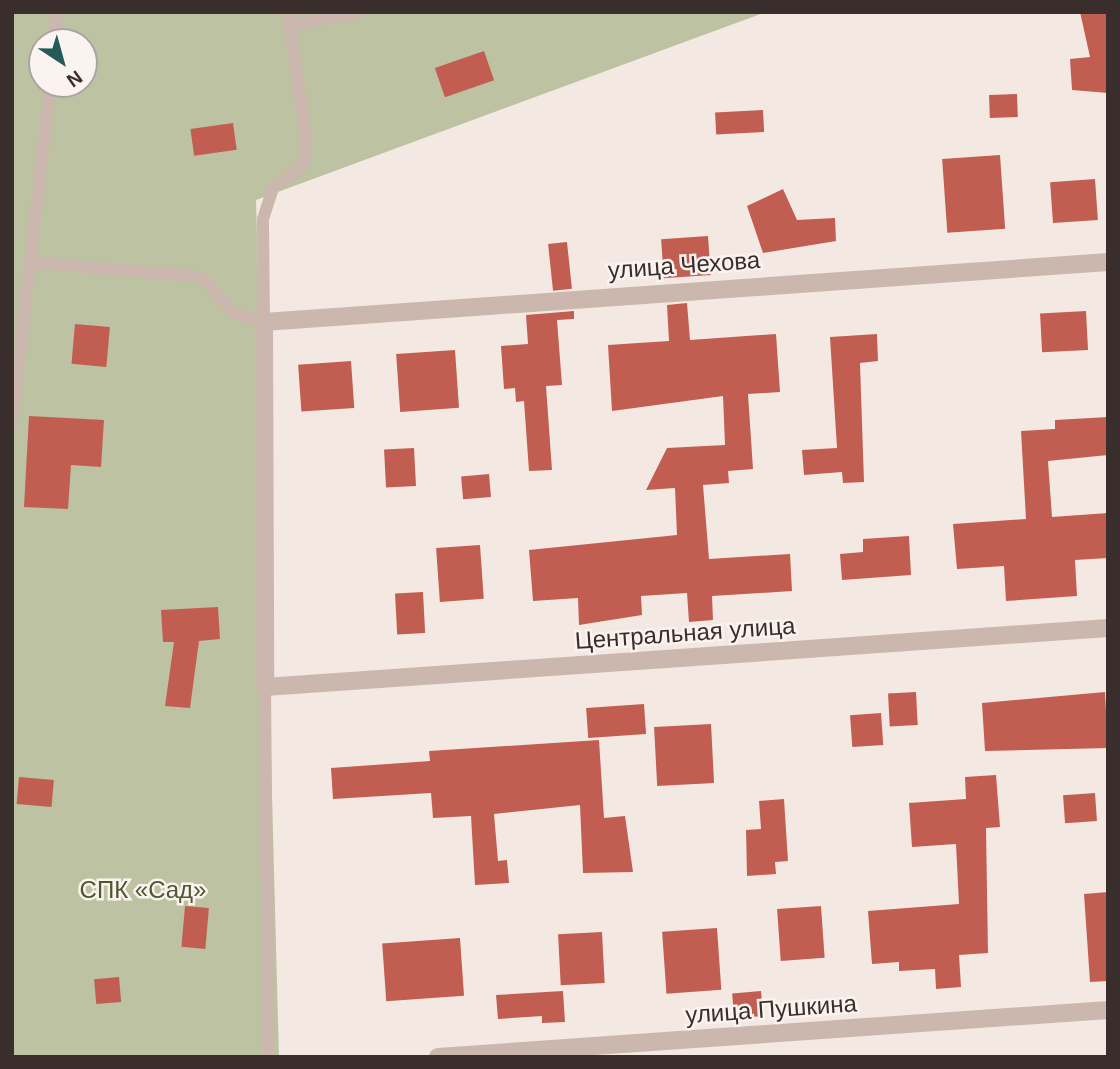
<!DOCTYPE html>
<html>
<head>
<meta charset="utf-8">
<style>
	body { margin:0 }
	#map { position:relative; width:1120px; height:1069px; overflow:hidden; background:#f3e9e2; font-family:Arial,sans-serif }
	div>[style] { position:absolute }
	.green>* { inset:0; background:#bcc2a2 }
	.building>* { inset:0; background:#c25e51; transform-origin:0 0 }
	.lane>* { height:12px; margin:-6px; padding:0 6px; transform-origin:6px; border-radius:6px; background:#cbb7ae }
	.street>* { height:18px; margin:-9px; padding:0 9px; transform-origin:9px; border-radius:9px; background:#cbb7ae }
	span { translate:-50% -50%; white-space:nowrap; text-align:center; line-height:1.15; -webkit-text-stroke:5px #faf3ef; paint-order:stroke }
	.street-label { font-size:24px; color:#3a2e2c }
	.park-label { font-size:24px; color:#4e5830 }
	.frame { position:absolute; inset:0; border:14px solid #3a2e2c; pointer-events:none }
	.north { position:absolute; left:28px; top:28px; width:70px; height:70px; box-sizing:border-box; background:#faf3ef; border:2px solid #ada4a1; border-radius:50%; rotate:144deg; font-size:19px; font-weight:700; line-height:28px; text-align:center; color:#3a2e2c }
	.north::after { content:''; display:block; margin:auto; width:24px; height:32px; background:#225b57; clip-path:polygon(50% 0,100% 100%,50% 72%,0 100%) }
</style>
</head>
<body>
<div id="map">
	<div class="green">
		<i style="clip-path:polygon(evenodd,12px 12px,766px 12px,256px 200px,279px 1057px,12px 1057px,12px 12px,42px 42px,84px 42px,84px 84px,42px 84px,42px 42px)"></i>
	</div>
	<div class="building">
		<i style="clip-path:polygon(1080px 12px,1108px 12px,1108px 93px,1072px 90px,1070px 59px,1090px 57px)"></i>
		<i style="left:484px;top:51px;width:31px;height:52px;rotate:71deg"></i>
		<i style="left:1017px;top:94px;width:23px;height:28px;rotate:88deg"></i>
		<i style="left:763px;top:110px;width:22px;height:48px;rotate:87deg"></i>
		<i style="left:233px;top:123px;width:27px;height:43px;rotate:82deg"></i>
		<i style="left:1000px;top:155px;width:74px;height:58px;rotate:86deg"></i>
		<i style="left:1095px;top:179px;width:41px;height:45px;rotate:86deg"></i>
		<i style="clip-path:polygon(783px 189px,797px 220px,835px 218px,836px 241px,763px 253px,747px 206px)"></i>
		<i style="left:708px;top:236px;width:39px;height:47px;rotate:86deg"></i>
		<i style="left:567px;top:242px;width:47px;height:19px;rotate:84deg"></i>
		<i style="clip-path:polygon(687px 303px,690px 340px,776px 334px,780px 392px,748px 394px,753px 469px,728px 471px,729px 483px,703px 485px,709px 559px,790px 554px,792px 591px,712px 596px,713px 620px,689px 622px,687px 593px,641px 596px,642px 615px,579px 625px,578px 598px,533px 601px,529px 550px,677px 535px,675px 488px,646px 490px,667px 448px,725px 445px,723px 396px,612px 411px,608px 345px,669px 341px,667px 305px)"></i>
		<i style="clip-path:polygon(574px 311px,574px 319px,557px 320px,562px 385px,546px 386px,552px 470px,529px 471px,524px 401px,516px 402px,515px 388px,504px 389px,501px 346px,528px 344px,526px 315px)"></i>
		<i style="left:1086px;top:311px;width:39px;height:46px;rotate:87deg"></i>
		<i style="left:75px;top:324px;width:35px;height:40px;rotate:5deg"></i>
		<i style="clip-path:polygon(877px 334px,878px 361px,860px 363px,864px 482px,843px 483px,842px 472px,804px 475px,802px 450px,837px 448px,830px 337px)"></i>
		<i style="left:455px;top:350px;width:58px;height:59px;rotate:86deg"></i>
		<i style="left:351px;top:361px;width:47px;height:53px;rotate:86deg"></i>
		<i style="clip-path:polygon(29px 416px,104px 420px,101px 467px,71px 465px,68px 509px,24px 507px)"></i>
		<i style="clip-path:polygon(1108px 417px,1108px 455px,1048px 461px,1052px 517px,1108px 513px,1108px 558px,1075px 560px,1077px 596px,1006px 601px,1004px 566px,957px 569px,953px 524px,1026px 519px,1021px 431px,1055px 429px,1055px 420px)"></i>
		<i style="left:414px;top:448px;width:38px;height:30px;rotate:87deg"></i>
		<i style="left:489px;top:474px;width:23px;height:28px;rotate:85deg"></i>
		<i style="clip-path:polygon(909px 536px,911px 575px,842px 580px,840px 554px,863px 552px,863px 539px)"></i>
		<i style="left:480px;top:545px;width:54px;height:44px;rotate:86deg"></i>
		<i style="left:423px;top:592px;width:41px;height:28px;rotate:87deg"></i>
		<i style="clip-path:polygon(218px 607px,220px 639px,199px 641px,190px 708px,165px 706px,174px 642px,163px 642px,161px 610px)"></i>
		<i style="left:916px;top:692px;width:33px;height:28px;rotate:87deg"></i>
		<i style="clip-path:polygon(1105px 692px,1108px 748px,985px 751px,982px 703px)"></i>
		<i style="left:644px;top:704px;width:30px;height:58px;rotate:86deg"></i>
		<i style="left:881px;top:713px;width:32px;height:31px;rotate:86deg"></i>
		<i style="left:711px;top:724px;width:59px;height:57px;rotate:87deg"></i>
		<i style="clip-path:polygon(599px 740px,604px 818px,625px 816px,633px 872px,583px 873px,580px 805px,494px 814px,498px 861px,507px 860px,509px 883px,475px 885px,471px 816px,433px 818px,431px 793px,333px 799px,331px 768px,430px 761px,429px 751px)"></i>
		<i style="clip-path:polygon(996px 775px,1000px 827px,986px 828px,988px 953px,959px 955px,961px 987px,936px 989px,935px 969px,899px 971px,899px 962px,872px 964px,868px 911px,959px 904px,956px 844px,912px 847px,909px 803px,966px 799px,965px 777px)"></i>
		<i style="left:19px;top:777px;width:35px;height:27px;rotate:5deg"></i>
		<i style="left:1095px;top:793px;width:28px;height:32px;rotate:86deg"></i>
		<i style="clip-path:polygon(784px 799px,788px 861px,775px 862px,776px 874px,747px 876px,746px 830px,761px 829px,759px 801px)"></i>
		<i style="clip-path:polygon(1108px 892px,1108px 981px,1090px 982px,1084px 894px)"></i>
		<i style="left:185px;top:906px;width:24px;height:41px;rotate:5deg"></i>
		<i style="left:821px;top:906px;width:52px;height:44px;rotate:86deg"></i>
		<i style="left:717px;top:928px;width:62px;height:55px;rotate:86deg"></i>
		<i style="left:602px;top:932px;width:51px;height:44px;rotate:87deg"></i>
		<i style="left:460px;top:938px;width:58px;height:78px;rotate:86deg"></i>
		<i style="left:119px;top:977px;width:25px;height:25px;rotate:85deg"></i>
		<i style="clip-path:polygon(563px 991px,565px 1022px,542px 1023px,542px 1016px,498px 1019px,496px 995px)"></i>
		<i style="left:761px;top:991px;width:25px;height:29px;rotate:85deg"></i>
	</div>
	<div class="lane">
		<i style="left:290px;top:26px;width:71px;rotate:-11.3deg"></i>
		<i style="left:54px;top:42px;width:30px;rotate:-84deg"></i>
		<i style="left:30px;top:262px;width:172px;rotate:5deg"></i>
		<i style="left:201px;top:277px;width:49px;rotate:47.5deg"></i>
		<i style="left:234px;top:313px;width:31px;rotate:17deg"></i>
		<i style="left:264px;top:322px;width:103px;rotate:-90.6deg"></i>
		<i style="left:263px;top:219px;width:33px;rotate:-72deg"></i>
		<i style="left:273px;top:188px;width:36px;rotate:-37deg"></i>
		<i style="left:302px;top:166px;width:23px;rotate:-77deg"></i>
		<i style="left:307px;top:144px;width:133px;rotate:-98.2deg"></i>
		<i style="left:12px;top:425px;width:343px;rotate:-83.6deg"></i>
		<i style="left:265px;top:687px;width:370px;rotate:89.5deg"></i>
	</div>
	<div class="street">
		<i style="left:1108px;top:262px;width:846px;rotate:175.93deg"></i>
		<i style="left:264px;top:322px;width:365px;rotate:89.8deg"></i>
		<i style="left:265px;top:687px;width:845px;rotate:-4deg"></i>
		<i style="left:438px;top:1057px;width:672px;rotate:-4.01deg"></i>
	</div>
	<div class="street-label">
		<span style="left:684px;top:265px;rotate:-4deg">улица Чехова</span>
		<span style="left:685px;top:633px;rotate:-4deg">Центральная улица</span>
		<span style="left:771px;top:1009px;rotate:-4deg">улица Пушкина</span>
	</div>
	<div class="park-label">
		<span style="left:143px;top:890px">СПК «Сад»</span>
	</div>
	<div class="frame"></div>
	<div class="north">N</div>
</div>
</body>
</html>
